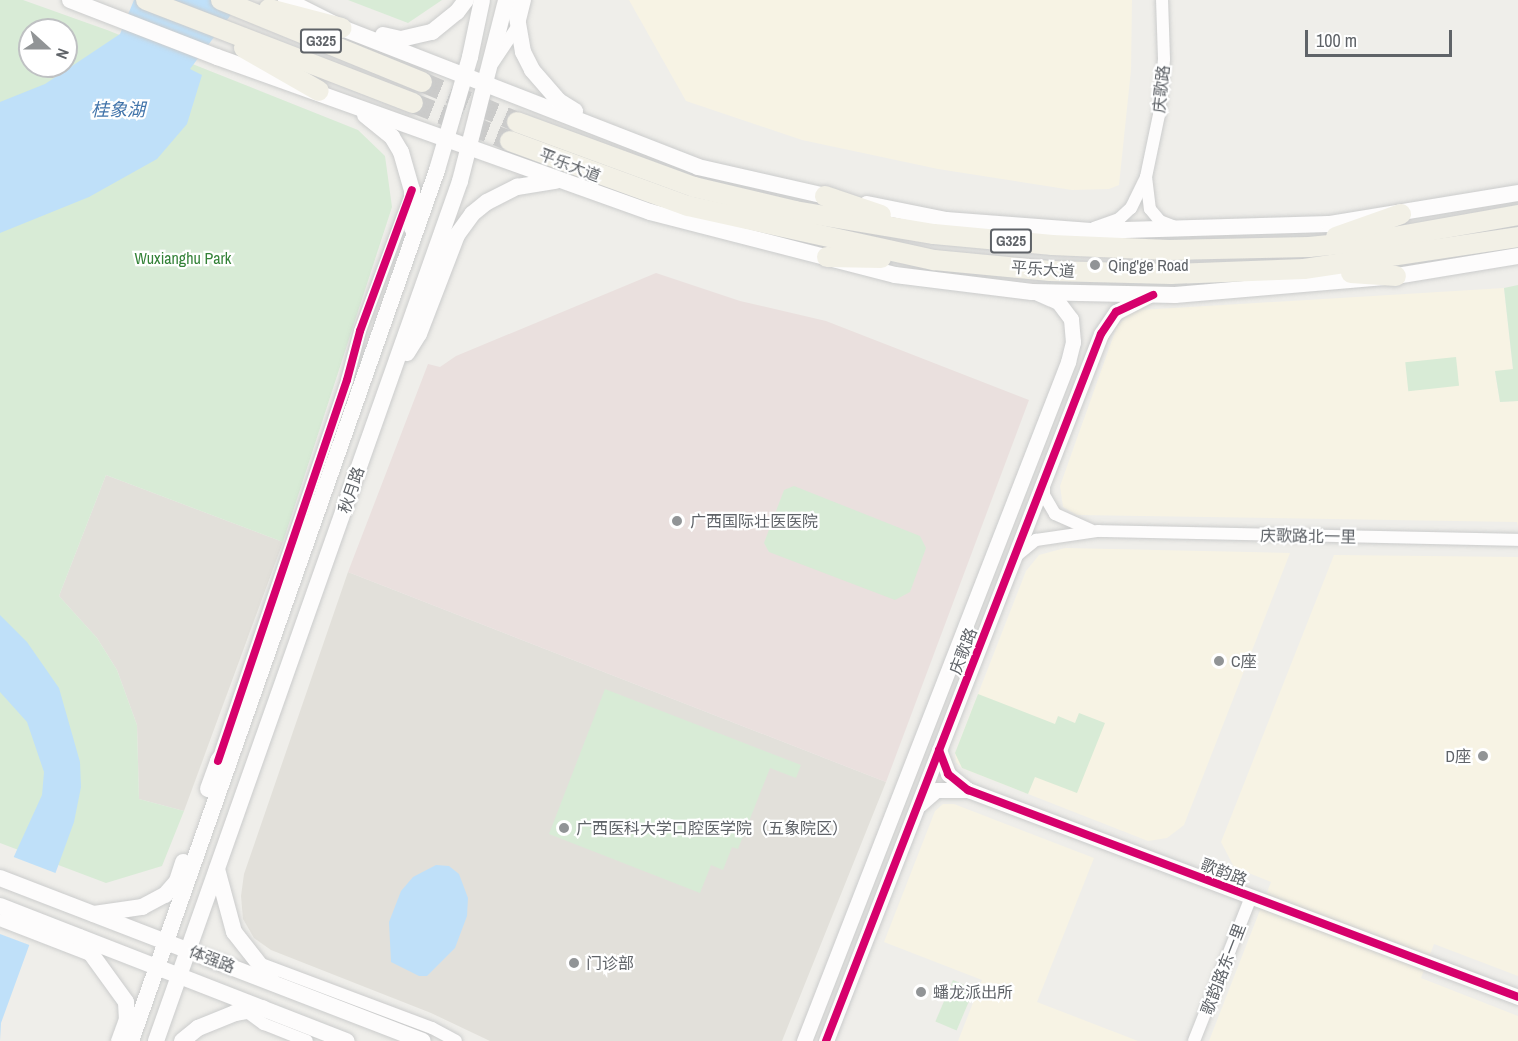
<!DOCTYPE html>
<html>
<head>
<meta charset="utf-8">
<style>
	body { margin:0 }
	#map { position:relative; width:1518px; height:1041px; overflow:hidden; background:#efeeea; font-family:"Archivo Narrow","Noto Sans SC",sans-serif }
	div>[style] { position:absolute }
	.commercial>* { inset:0; background:#f7f3e4 }
	.education>* { inset:0; background:#e2e0da }
	.medical>* { inset:0; background:#eae0de }
	.green>* { inset:0; background:#d8ebd6; transform-origin:0 0 }
	.water>* { inset:0; background:#bfe0f9 }
	.pier>* { inset:0; background:#efeeea }
	.trunk-tunnel>* { height:20px; margin-top:-10px; transform-origin:0; background:repeating-linear-gradient(90deg,#cbcbca 0 20px,transparent 0 30px) }
	.roads { filter:drop-shadow(0 0 2px #cbcccc) drop-shadow(0 0 2px #cbcccc) }
	.minor>* { height:12px; margin:-6px; padding:0 6px; transform-origin:6px; border-radius:6px; background:#fdfcfc }
	.tertiary>* { height:15px; margin:-7.5px; padding:0 7.5px; transform-origin:7.5px; border-radius:7.5px; background:#fdfcfc }
	.secondary>* { height:16px; margin:-8px; padding:0 8px; transform-origin:8px; border-radius:8px; background:#fdfcfc }
	.trunk>* { height:20px; margin:-10px; padding:0 10px; transform-origin:10px; border-radius:10px; background:#f2f0e6 }
	.cycleway>* { height:8px; margin:-4px; padding:0 4px; transform-origin:4px; border-radius:4px; background:#d6006c }
	.dots>* { width:16px; height:16px; translate:-50% -50%; box-sizing:border-box; border:3px solid #fff; border-radius:50% }
	span { translate:-50% -50%; white-space:nowrap; text-align:center; line-height:1.15; -webkit-text-stroke:4.5px #fff; paint-order:stroke }
	.shield-label span { padding:2px 4px; background:#fff; border:2px solid; border-radius:4px; -webkit-text-stroke-width:0 }
	.shield-label { font-size:15px; color:#5f6368; font-weight:700 }
	.street-label { font-size:16px; color:#5f6368 }
	.park-label { font-size:16px; color:#348238 }
	.poi-label { font-size:16px; color:#5f6368 }
	.left { translate:0 -50%; text-align:left }
	.right { translate:-100% -50%; text-align:right }
	.water-label { font-size:18px; color:#4174aa; font-style:italic }
	.north { position:absolute; left:18px; top:18px; width:60px; height:60px; box-sizing:border-box; background:#fff; border:2px solid #bfc1c3; border-radius:50%; rotate:111deg; font-size:16px; font-weight:700; line-height:24px; text-align:center; color:#5f6368 }
	.north::after { content:''; display:block; margin:auto; width:21px; height:27px; background:#919496; clip-path:polygon(50% 0,100% 100%,50% 72%,0 100%) }
	.scale { position:absolute; left:1305px; top:30px; width:147px; height:27px; box-sizing:border-box; border:3px solid #5f6368; border-top:0; padding-left:8px; font-size:18px; line-height:21px; white-space:nowrap; color:#5f6368; -webkit-text-stroke:4px #fff; paint-order:stroke }
</style>
</head>
<body>
<div id="map">
	<div class="commercial">
		<i style="clip-path:polygon(629px 0,1132px 0,1131px 70px,1119px 185px,1109px 189px,1072px 190px,938px 169px,802px 140px,686px 101px)"></i>
		<i style="clip-path:polygon(1504px 288px,1513px 370px,1495px 372px,1500px 402px,1518px 401px,1518px 526px,1517px 522px,1077px 515px,1063px 507px,1060px 486px,1117px 326px,1128px 315px,1140px 310px)"></i>
		<i style="clip-path:polygon(1065px 548px,1290px 553px,1184px 825px,1167px 838px,1148px 841px,962px 768px,956px 762px,955px 753px,1026px 571px,1039px 555px)"></i>
		<i style="clip-path:polygon(1334px 555px,1518px 557px,1518px 976px,1434px 944px,1421px 978px,1518px 1016px,1518px 1041px,1209px 1041px,1271px 882px,1234px 867px,1221px 842px)"></i>
		<i style="clip-path:polygon(943px 804px,954px 804px,1094px 858px,1037px 1002px,1138px 1041px,958px 1041px,982px 980px,884px 942px,935px 811px)"></i>
	</div>
	<div class="education">
		<i style="clip-path:polygon(106px 475px,283px 542px,184px 811px,139px 799px,137px 725px,117px 670px,97px 638px,59px 596px)"></i>
		<i style="clip-path:polygon(348px 572px,886px 782px,782px 1041px,490px 1041px,431px 1013px,271px 950px,254px 938px,243px 919px,241px 896px,244px 874px)"></i>
	</div>
	<div class="medical">
		<i style="clip-path:polygon(656px 273px,740px 301px,826px 321px,1029px 400px,886px 782px,348px 572px,428px 364px,440px 367px,456px 356px)"></i>
	</div>
	<div class="green">
		<i style="clip-path:polygon(evenodd,0 0,23px 0,107px 30px,358px 130px,385px 156px,392px 207px,283px 542px,106px 475px,59px 596px,97px 638px,117px 670px,137px 725px,139px 799px,184px 811px,162px 866px,106px 883px,0 843px,0 0,30px 30px,66px 30px,66px 66px,30px 66px,30px 30px)"></i>
		<i style="clip-path:polygon(348px 0,442px 0,408px 23px)"></i>
		<i style="clip-path:polygon(1518px 285px,1518px 401px,1500px 402px,1495px 371px,1513px 369px,1504px 288px)"></i>
		<i style="left:1456px;top:357px;width:29px;height:51px;rotate:84deg"></i>
		<i style="clip-path:polygon(794px 486px,920px 536px,926px 548px,910px 592px,895px 600px,769px 552px,764px 543px,784px 490px)"></i>
		<i style="clip-path:polygon(605px 689px,801px 765px,796px 778px,770px 768px,738px 849px,732px 847px,723px 870px,711px 865px,700px 893px,549px 834px)"></i>
		<i style="clip-path:polygon(978px 694px,1055px 724px,1058px 716px,1075px 723px,1079px 713px,1105px 723px,1077px 793px,1035px 777px,1028px 794px,962px 768px,955px 753px)"></i>
		<i style="left:953px;top:980px;width:23px;height:45px;rotate:23deg"></i>
	</div>
	<div class="water">
		<i style="clip-path:polygon(134px 0,242px 0,190px 69px,202px 75px,187px 124px,157px 159px,89px 197px,0 233px,0 102px,45px 84px,120px 34px)"></i>
		<i style="clip-path:polygon(0 615px,27px 642px,59px 688px,80px 762px,81px 787px,74px 822px,1px 1023px,0 1041px,0 887px,42px 795px,44px 772px,27px 722px,0 692px)"></i>
		<i style="clip-path:polygon(436px 865px,449px 866px,459px 874px,468px 898px,467px 916px,455px 948px,427px 976px,419px 976px,391px 962px,389px 922px,401px 891px,413px 877px)"></i>
	</div>
	<div class="pier">
		<i style="clip-path:polygon(11px 856px,58px 874px,32px 946px,0 934px,0 880px)"></i>
	</div>
	<div class="trunk-tunnel">
		<i style="left:422px;top:82px;width:103px;rotate:22.8deg"></i>
		<i style="left:413px;top:103px;width:104px;rotate:21.4deg"></i>
	</div>
	<div class="roads">
		<div class="minor">
			<i style="left:493px;top:63px;width:47px;rotate:-56.3deg"></i>
			<i style="left:519px;top:24px;width:25px;rotate:-76deg"></i>
			<i style="left:1146px;top:177px;width:63px;rotate:-78.2deg"></i>
			<i style="left:1159px;top:115px;width:56px;rotate:-84.9deg"></i>
			<i style="left:1164px;top:59px;width:59px;rotate:-91.9deg"></i>
			<i style="left:1094px;top:228px;width:27px;rotate:-20deg"></i>
			<i style="left:1119px;top:219px;width:16px;rotate:-43deg"></i>
			<i style="left:1131px;top:208px;width:34px;rotate:-64deg"></i>
			<i style="left:1146px;top:177px;width:32px;rotate:83deg"></i>
			<i style="left:1150px;top:209px;width:16px;rotate:50deg"></i>
			<i style="left:1160px;top:221px;width:14px;rotate:21deg"></i>
			<i style="left:1044px;top:482px;width:13px;rotate:90deg"></i>
			<i style="left:1044px;top:495px;width:22px;rotate:60deg"></i>
			<i style="left:1055px;top:514px;width:39px;rotate:24deg"></i>
			<i style="left:1016px;top:556px;width:26px;rotate:-39deg"></i>
			<i style="left:1036px;top:540px;width:63px;rotate:-8.3deg"></i>
			<i style="left:1098px;top:531px;width:420px;rotate:1.2deg"></i>
			<i style="left:221px;top:751px;width:392px;rotate:-71.2deg"></i>
			<i style="left:347px;top:380px;width:51px;rotate:-75.1deg"></i>
			<i style="left:360px;top:331px;width:143px;rotate:-69.5deg"></i>
			<i style="left:0;top:920px;width:100px;rotate:21.2deg"></i>
			<i style="left:259px;top:963px;width:185px;rotate:20.6deg"></i>
			<i style="left:432px;top:1028px;width:27px;rotate:28deg"></i>
			<i style="left:243px;top:1009px;width:26px;rotate:36deg"></i>
			<i style="left:264px;top:1024px;width:46px;rotate:21.6deg"></i>
			<i style="left:117px;top:1041px;width:23px;rotate:-70deg"></i>
			<i style="left:1194px;top:1041px;width:155px;rotate:-68.4deg"></i>
		</div>
		<div class="tertiary">
			<i style="left:939px;top:750px;width:26px;rotate:69deg"></i>
			<i style="left:948px;top:774px;width:26px;rotate:39deg"></i>
			<i style="left:968px;top:790px;width:588px;rotate:20.62deg"></i>
			<i style="left:920px;top:804px;width:21px;rotate:-41deg"></i>
			<i style="left:936px;top:790px;width:32px"></i>
			<i style="left:804px;top:1041px;width:729px;rotate:-68.75deg"></i>
			<i style="left:1068px;top:362px;width:21px;rotate:-76deg"></i>
			<i style="left:1073px;top:342px;width:23px;rotate:-95deg"></i>
			<i style="left:1071px;top:319px;width:21px;rotate:-127deg"></i>
			<i style="left:1058px;top:302px;width:22px;rotate:-156deg"></i>
			<i style="left:826px;top:1041px;width:759px;rotate:-68.75deg"></i>
			<i style="left:1101px;top:334px;width:27px;rotate:-56deg"></i>
			<i style="left:1116px;top:312px;width:36px;rotate:-27deg"></i>
		</div>
		<div class="secondary">
			<i style="left:70px;top:0;width:158px;rotate:21.2deg"></i>
			<i style="left:217px;top:57px;width:460px;rotate:19.7deg"></i>
			<i style="left:650px;top:212px;width:253px;rotate:14.4deg"></i>
			<i style="left:895px;top:275px;width:138px;rotate:7.1deg"></i>
			<i style="left:1032px;top:292px;width:143px;rotate:1.2deg"></i>
			<i style="left:1175px;top:295px;width:222px;rotate:-4.9deg"></i>
			<i style="left:1396px;top:276px;width:124px;rotate:-9.3deg"></i>
			<i style="left:286px;top:0;width:63px;rotate:26.6deg"></i>
			<i style="left:342px;top:28px;width:382px;rotate:21.3deg"></i>
			<i style="left:698px;top:167px;width:140px;rotate:12.8deg"></i>
			<i style="left:514px;top:0;width:53px;rotate:80.2deg"></i>
			<i style="left:523px;top:52px;width:20px;rotate:63deg"></i>
			<i style="left:532px;top:70px;width:41px;rotate:48.9deg"></i>
			<i style="left:559px;top:101px;width:19px;rotate:32deg"></i>
			<i style="left:383px;top:35px;width:18px;rotate:13deg"></i>
			<i style="left:401px;top:39px;width:32px;rotate:-13deg"></i>
			<i style="left:432px;top:32px;width:32px;rotate:-39deg"></i>
			<i style="left:457px;top:12px;width:15px;rotate:-53deg"></i>
			<i style="left:365px;top:115px;width:35px;rotate:39deg"></i>
			<i style="left:392px;top:137px;width:17px;rotate:59deg"></i>
			<i style="left:401px;top:152px;width:40px;rotate:74deg"></i>
			<i style="left:412px;top:190px;width:38px;rotate:90deg"></i>
			<i style="left:867px;top:204px;width:81px;rotate:11.4deg"></i>
			<i style="left:946px;top:220px;width:145px;rotate:4.3deg"></i>
			<i style="left:1091px;top:231px;width:238px;rotate:-1.7deg"></i>
			<i style="left:1329px;top:224px;width:192px;rotate:-9.3deg"></i>
			<i style="left:407px;top:353px;width:22px;rotate:-58deg"></i>
			<i style="left:419px;top:334px;width:106px;rotate:-69deg"></i>
			<i style="left:457px;top:235px;width:26px;rotate:-54deg"></i>
			<i style="left:472px;top:214px;width:19px;rotate:-39deg"></i>
			<i style="left:487px;top:202px;width:34px;rotate:-27deg"></i>
			<i style="left:517px;top:187px;width:39px;rotate:-9deg"></i>
			<i style="left:208px;top:789px;width:30px;rotate:-70deg"></i>
			<i style="left:218px;top:761px;width:22px;rotate:-56deg"></i>
			<i style="left:217px;top:869px;width:65px;rotate:74.9deg"></i>
			<i style="left:234px;top:932px;width:60px;rotate:51.8deg"></i>
			<i style="left:0;top:878px;width:453px;rotate:21.1deg"></i>
			<i style="left:0;top:906px;width:372px;rotate:21.3deg"></i>
			<i style="left:94px;top:914px;width:49px;rotate:-8.3deg"></i>
			<i style="left:142px;top:907px;width:26px;rotate:-28deg"></i>
			<i style="left:165px;top:895px;width:18px;rotate:-49deg"></i>
			<i style="left:177px;top:881px;width:20px;rotate:-72deg"></i>
			<i style="left:79px;top:937px;width:80px;rotate:54.1deg"></i>
			<i style="left:126px;top:1002px;width:35px;rotate:87deg"></i>
			<i style="left:131px;top:1041px;width:923px;rotate:-70.64deg"></i>
			<i style="left:437px;top:170px;width:118px;rotate:-73.7deg"></i>
			<i style="left:470px;top:57px;width:58px;rotate:-78.1deg"></i>
			<i style="left:156px;top:1041px;width:912px;rotate:-70.53deg"></i>
			<i style="left:460px;top:181px;width:187px;rotate:-75.7deg"></i>
			<i style="left:182px;top:1041px;width:21px;rotate:-39deg"></i>
			<i style="left:198px;top:1028px;width:40px;rotate:-22deg"></i>
			<i style="left:235px;top:1013px;width:28px;rotate:-10deg"></i>
		</div>
		<div class="trunk">
			<i style="left:146px;top:0;width:286px;rotate:21.1deg"></i>
			<i style="left:221px;top:0;width:217px;rotate:22.2deg"></i>
			<i style="left:269px;top:9px;width:75px;rotate:14.6deg"></i>
			<i style="left:244px;top:48px;width:86px;rotate:29.8deg"></i>
			<i style="left:517px;top:122px;width:189px;rotate:20.2deg"></i>
			<i style="left:694px;top:187px;width:104px;rotate:13.4deg"></i>
			<i style="left:795px;top:211px;width:141px;rotate:9.4deg"></i>
			<i style="left:934px;top:234px;width:119px;rotate:5.3deg"></i>
			<i style="left:1052px;top:245px;width:117px;rotate:2.4deg"></i>
			<i style="left:1169px;top:250px;width:140px;rotate:-1.2deg"></i>
			<i style="left:1309px;top:247px;width:62px;rotate:-5.5deg"></i>
			<i style="left:1371px;top:241px;width:149px;rotate:-10deg"></i>
			<i style="left:510px;top:141px;width:189px;rotate:20.1deg"></i>
			<i style="left:688px;top:206px;width:252px;rotate:12.4deg"></i>
			<i style="left:934px;top:260px;width:117px;rotate:5.4deg"></i>
			<i style="left:1050px;top:271px;width:121px;rotate:1.4deg"></i>
			<i style="left:1171px;top:274px;width:133px;rotate:-2.2deg"></i>
			<i style="left:1304px;top:269px;width:216px;rotate:-8.5deg"></i>
			<i style="left:825px;top:196px;width:59px;rotate:18.7deg"></i>
			<i style="left:1336px;top:237px;width:69px;rotate:-19.5deg"></i>
			<i style="left:827px;top:257px;width:54px;rotate:1.1deg"></i>
			<i style="left:1351px;top:273px;width:45px;rotate:3.8deg"></i>
		</div>
	</div>
	<div class="cycleway">
		<i style="left:939px;top:750px;width:26px;rotate:69deg"></i>
		<i style="left:948px;top:774px;width:26px;rotate:39deg"></i>
		<i style="left:968px;top:790px;width:588px;rotate:20.62deg"></i>
		<i style="left:218px;top:761px;width:402px;rotate:-71.3deg"></i>
		<i style="left:347px;top:380px;width:51px;rotate:-75.1deg"></i>
		<i style="left:360px;top:331px;width:150px;rotate:-69.8deg"></i>
		<i style="left:826px;top:1041px;width:759px;rotate:-68.75deg"></i>
		<i style="left:1101px;top:334px;width:27px;rotate:-56deg"></i>
		<i style="left:1116px;top:312px;width:41px;rotate:-24.7deg"></i>
	</div>
	<div class="dots">
		<i style="left:1095px;top:265px;background:#919496"></i>
		<i style="left:677px;top:521px;background:#919496"></i>
		<i style="left:1219px;top:661px;background:#919496"></i>
		<i style="left:1483px;top:756px;background:#919496"></i>
		<i style="left:564px;top:828px;background:#919496"></i>
		<i style="left:574px;top:963px;background:#919496"></i>
		<i style="left:921px;top:992px;background:#919496"></i>
	</div>
	<div class="shield-label">
		<span style="left:321px;top:41px">G325</span>
		<span style="left:1011px;top:241px">G325</span>
	</div>
	<div class="street-label">
		<span style="left:1161px;top:89px;rotate:-84deg">庆歌路</span>
		<span style="left:570px;top:165px;rotate:21deg">平乐大道</span>
		<span style="left:1043px;top:269px;rotate:4deg">平乐大道</span>
		<span style="left:351px;top:490px;rotate:-71deg">秋月路</span>
		<span style="left:1308px;top:536px;rotate:1deg">庆歌路北一里</span>
		<span style="left:963px;top:651px;rotate:-69deg">庆歌路</span>
		<span style="left:1224px;top:872px;rotate:21deg">歌韵路</span>
		<span style="left:212px;top:959px;rotate:21deg">体强路</span>
		<span style="left:1223px;top:969px;rotate:-69deg">歌韵路东一里</span>
	</div>
	<div class="park-label">
		<span style="left:183px;top:258px">Wuxianghu Park</span>
	</div>
	<div class="poi-label">
		<span class="left" style="left:1108px;top:265px">Qing'ge Road</span>
		<span class="left" style="left:690px;top:521px">广西国际壮医医院</span>
		<span class="left" style="left:1231px;top:661px">C座</span>
		<span class="right" style="left:1471px;top:756px">D座</span>
		<span class="left" style="left:576px;top:828px">广西医科大学口腔医学院（五象院区）</span>
		<span class="left" style="left:586px;top:963px">门诊部</span>
		<span class="left" style="left:933px;top:992px">蟠龙派出所</span>
	</div>
	<div class="water-label">
		<span style="left:118px;top:110px">桂象湖</span>
	</div>
	<div class="north">N</div>
	<div class="scale">100 m</div>
</div>
</body>
</html>
